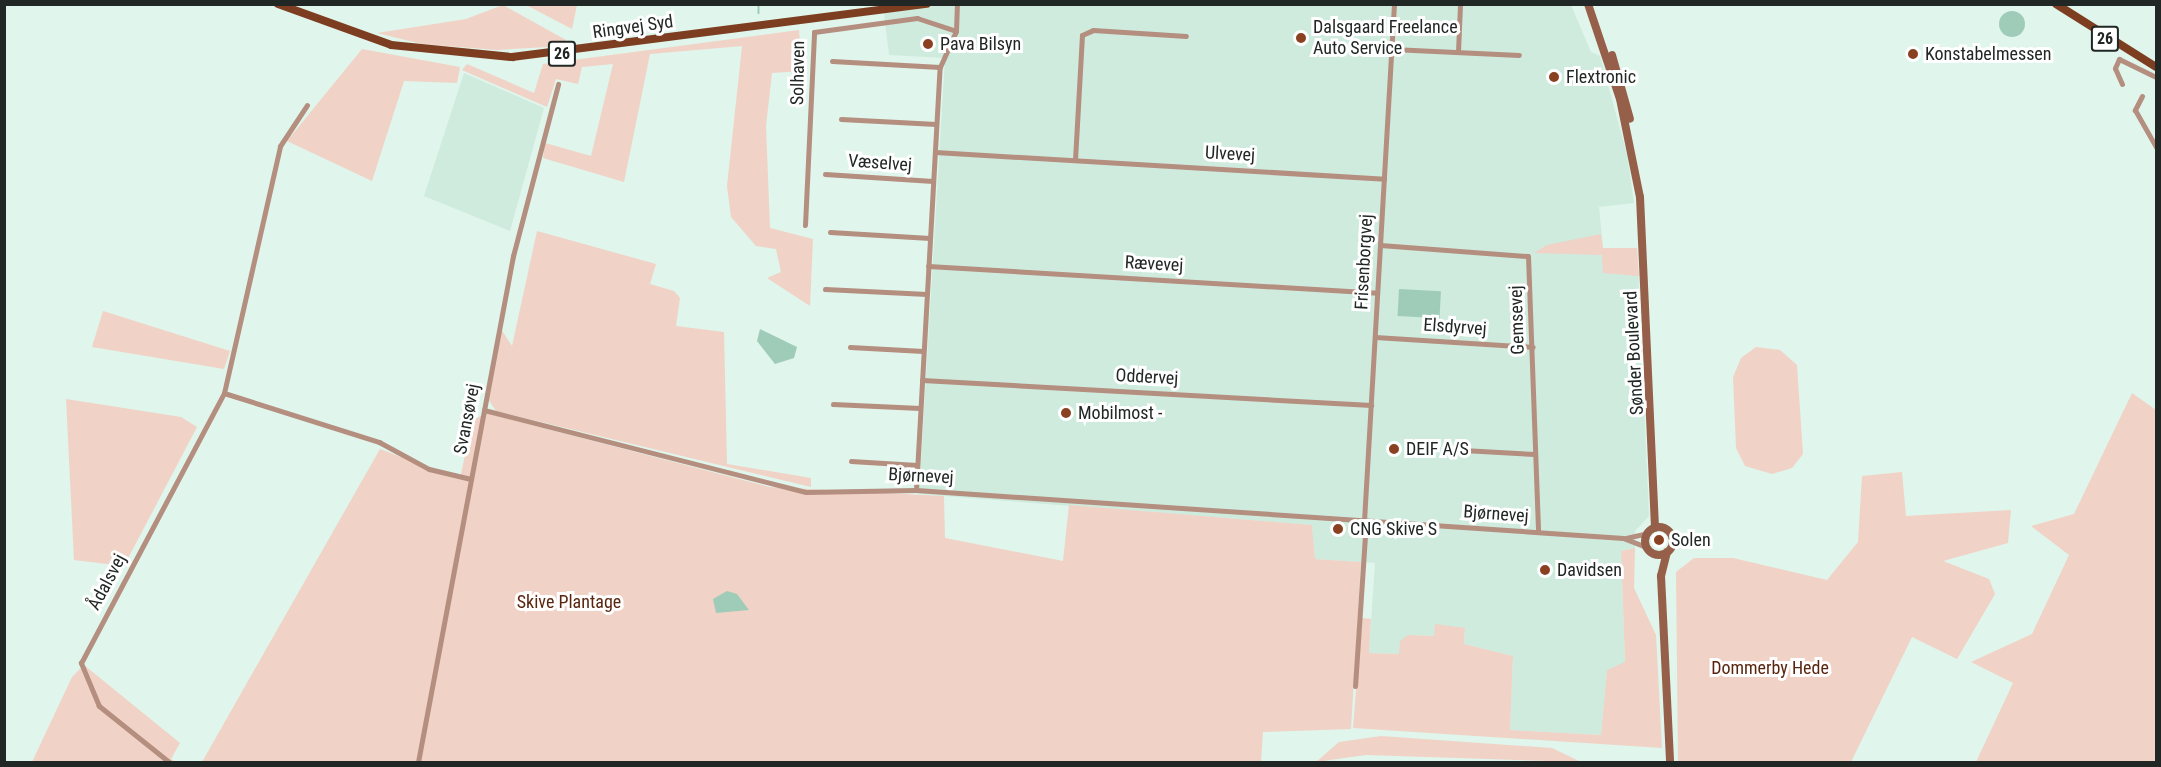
<!DOCTYPE html>
<html>
<head>
<meta charset="utf-8">
<style>
	body { margin:0 }
	#map { position:relative; width:2161px; height:767px; overflow:hidden; background:#e0f5eb; font-family:"Roboto Condensed",sans-serif }
	div>[style] { position:absolute }
	.built>* { inset:0; background:#ceebde }
	.green>* { inset:0; background:#f1d2c6 }
	.water>* { inset:0; background:#9fccb8; transform-origin:0 0 }
	.round { border-radius:50% }
	.stream>* { height:1.5px; margin:-0.75px; padding:0 0.75px; transform-origin:0.75px; border-radius:0.75px; background:#9fccb8 }
	.minor>* { height:5px; margin:-2.5px; padding:0 2.5px; transform-origin:2.5px; border-radius:2.5px; background:#b48e7f }
	.secondary>* { height:8px; margin:-4px; padding:0 4px; transform-origin:4px; border-radius:4px; background:#955f49 }
	.secondary>.ring { margin:-4px; padding:0; box-sizing:content-box; background:none; border:8px solid #955f49; border-radius:50% }
	.primary>* { height:8px; margin:-4px; padding:0 4px; transform-origin:4px; border-radius:4px; background:#7d3d21 }
	.dots>* { width:16px; height:16px; translate:-50% -50%; box-sizing:border-box; border:3px solid #fff; border-radius:50% }
	span { translate:-50% -50%; white-space:nowrap; text-align:center; line-height:1.15; -webkit-text-stroke:6px #fff; paint-order:stroke }
	.shield-label span { padding:2px 4px; background:#fff; border:2px solid; border-radius:4px; -webkit-text-stroke-width:0 }
	.shield-label { font-size:16px; color:#202724; font-weight:700 }
	.street-label { font-size:18px; color:#202724 }
	.poi-label { font-size:18px; color:#202724 }
	.left { translate:0 -50%; text-align:left }
	.park-label { font-size:18px; color:#5a250e }
	.frame { position:absolute; inset:0; border:6px solid #202724; pointer-events:none }
</style>
</head>
<body>
<div id="map">
	<div class="built">
		<i style="clip-path:polygon(883px 5px,1571px 5px,1591px 52px,1600px 56px,1627px 154px,1634px 203px,1599px 207px,1603px 248px,1637px 248px,1649px 516px,1635px 531px,1635px 548px,1621px 551px,1625px 663px,1607px 670px,1601px 735px,1510px 730px,1513px 656px,1464px 644px,1465px 628px,1434px 636px,1408px 635px,1400px 654px,1369px 653px,1375px 563px,1315px 559px,1312px 525px,919px 494px,945px 58px,889px 55px)"></i>
		<i style="clip-path:polygon(464px 73px,544px 108px,510px 231px,424px 196px)"></i>
	</div>
	<div class="green">
		<i style="clip-path:polygon(503px 5px,566px 40px,565px 46px,497px 50px,422px 44px,377px 33px,466px 19px)"></i>
		<i style="clip-path:polygon(526px 5px,577px 5px,572px 29px)"></i>
		<i style="clip-path:polygon(799px 30px,802px 71px,772px 73px,766px 126px,770px 228px,813px 239px,810px 306px,767px 278px,781px 272px,776px 249px,756px 246px,731px 217px,727px 186px,742px 46px,650px 54px,624px 182px,543px 158px,545px 143px,591px 156px,613px 64px,582px 67px,578px 84px,556px 79px,547px 107px,462px 70px,467px 64px,534px 93px,543px 64px)"></i>
		<i style="clip-path:polygon(362px 49px,460px 67px,457px 83px,404px 81px,372px 181px,287px 141px)"></i>
		<i style="clip-path:polygon(537px 231px,656px 264px,650px 284px,674px 291px,680px 298px,676px 326px,724px 332px,727px 464px,811px 478px,811px 487px,496px 411px,488px 399px,501px 329px,512px 346px)"></i>
		<i style="clip-path:polygon(1601px 234px,1603px 248px,1637px 248px,1639px 276px,1603px 273px,1602px 255px,1534px 253px,1547px 245px)"></i>
		<i style="clip-path:polygon(103px 311px,230px 351px,224px 369px,92px 347px)"></i>
		<i style="clip-path:polygon(1756px 347px,1780px 350px,1797px 365px,1803px 454px,1792px 468px,1772px 474px,1745px 466px,1736px 448px,1733px 377px,1741px 358px)"></i>
		<i style="clip-path:polygon(2132px 393px,2156px 410px,2156px 762px,1976px 762px,2013px 683px,1971px 662px,2032px 634px,2069px 555px,2031px 526px,2074px 514px)"></i>
		<i style="clip-path:polygon(66px 399px,181px 417px,197px 427px,124px 566px,74px 560px)"></i>
		<i style="clip-path:polygon(486px 413px,770px 487px,944px 496px,945px 538px,1063px 561px,1069px 505px,1312px 525px,1315px 559px,1361px 562px,1351px 729px,1263px 732px,1261px 762px,202px 762px,380px 449px,460px 479px,472px 421px)"></i>
		<i style="clip-path:polygon(1902px 472px,1906px 516px,2011px 510px,2008px 543px,1943px 561px,1989px 579px,1995px 594px,1957px 659px,1912px 637px,1851px 762px,1678px 762px,1676px 572px,1694px 558px,1733px 558px,1827px 580px,1858px 542px,1862px 476px)"></i>
		<i style="clip-path:polygon(1635px 548px,1634px 588px,1656px 635px,1662px 748px,1353px 728px,1362px 618px,1371px 619px,1369px 653px,1399px 654px,1400px 641px,1408px 635px,1434px 636px,1435px 624px,1465px 628px,1464px 644px,1513px 656px,1510px 730px,1601px 735px,1607px 670px,1625px 662px,1621px 551px)"></i>
		<i style="clip-path:polygon(84px 665px,180px 743px,171px 759px,176px 762px,32px 762px,72px 677px)"></i>
		<i style="clip-path:polygon(1381px 736px,1552px 748px,1581px 762px,1366px 755px,1316px 762px,1339px 742px)"></i>
	</div>
	<div class="water">
		<i class="round" style="left:1999px;top:11px;width:26px;height:26px"></i>
		<i style="left:1399px;top:289px;width:42px;height:27px;rotate:3deg"></i>
		<i style="clip-path:polygon(760px 329px,797px 347px,794px 358px,775px 364px,757px 341px)"></i>
		<i style="clip-path:polygon(727px 591px,737px 594px,749px 610px,716px 613px,713px 599px)"></i>
	</div>
	<div class="stream">
		<i style="left:759px;top:4px;width:9px;rotate:90deg"></i>
	</div>
	<div class="minor">
		<i style="left:1392px;top:49px;width:127px;rotate:2.7deg"></i>
		<i style="left:1458px;top:52px;width:48px;rotate:-87.6deg"></i>
		<i style="left:832px;top:61px;width:108px;rotate:3.2deg"></i>
		<i style="left:2122px;top:84px;width:17px;rotate:-114deg"></i>
		<i style="left:2115px;top:68px;width:10px;rotate:-66deg"></i>
		<i style="left:2119px;top:59px;width:41px;rotate:25.9deg"></i>
		<i style="left:2142px;top:96px;width:16px;rotate:117deg"></i>
		<i style="left:2135px;top:110px;width:43px;rotate:60.4deg"></i>
		<i style="left:841px;top:119px;width:95px;rotate:3deg"></i>
		<i style="left:935px;top:152px;width:450px;rotate:3.4deg"></i>
		<i style="left:1075px;top:160px;width:125px;rotate:-86.8deg"></i>
		<i style="left:1082px;top:35px;width:12px;rotate:-24deg"></i>
		<i style="left:1093px;top:30px;width:93px;rotate:3.7deg"></i>
		<i style="left:825px;top:174px;width:108px;rotate:3.7deg"></i>
		<i style="left:805px;top:225px;width:193px;rotate:-87.3deg"></i>
		<i style="left:814px;top:32px;width:104px;rotate:-7.7deg"></i>
		<i style="left:917px;top:18px;width:41px;rotate:18.4deg"></i>
		<i style="left:830px;top:232px;width:100px;rotate:3.4deg"></i>
		<i style="left:1380px;top:245px;width:148px;rotate:4.3deg"></i>
		<i style="left:1528px;top:256px;width:276px;rotate:87.9deg"></i>
		<i style="left:928px;top:266px;width:450px;rotate:3.4deg"></i>
		<i style="left:825px;top:289px;width:102px;rotate:2.8deg"></i>
		<i style="left:1375px;top:337px;width:158px;rotate:3.6deg"></i>
		<i style="left:850px;top:347px;width:73px;rotate:3.1deg"></i>
		<i style="left:922px;top:380px;width:450px;rotate:3.2deg"></i>
		<i style="left:224px;top:393px;width:163px;rotate:17.5deg"></i>
		<i style="left:379px;top:442px;width:57px;rotate:28.4deg"></i>
		<i style="left:429px;top:469px;width:43px;rotate:13.4deg"></i>
		<i style="left:833px;top:404px;width:87px;rotate:2.6deg"></i>
		<i style="left:484px;top:410px;width:332px;rotate:14.3deg"></i>
		<i style="left:806px;top:492px;width:110px;rotate:-1deg"></i>
		<i style="left:916px;top:490px;width:709px;rotate:3.88deg"></i>
		<i style="left:1623px;top:538px;width:26px;rotate:21deg"></i>
		<i style="left:1445px;top:449px;width:90px;rotate:3.2deg"></i>
		<i style="left:851px;top:461px;width:66px;rotate:3.5deg"></i>
		<i style="left:916px;top:490px;width:424px;rotate:-86.8deg"></i>
		<i style="left:940px;top:67px;width:39px;rotate:-66deg"></i>
		<i style="left:956px;top:31px;width:27px;rotate:-88deg"></i>
		<i style="left:1364px;top:521px;width:518px;rotate:-86.68deg"></i>
		<i style="left:1626px;top:538px;width:23px;rotate:-13deg"></i>
		<i style="left:1355px;top:686px;width:165px;rotate:-86.2deg"></i>
		<i style="left:169px;top:762px;width:90px;rotate:-141.3deg"></i>
		<i style="left:99px;top:706px;width:47px;rotate:-112.7deg"></i>
		<i style="left:81px;top:663px;width:306px;rotate:-62.1deg"></i>
		<i style="left:224px;top:393px;width:253px;rotate:-77.2deg"></i>
		<i style="left:280px;top:146px;width:49px;rotate:-56.6deg"></i>
		<i style="left:418px;top:762px;width:515px;rotate:-79.37deg"></i>
		<i style="left:513px;top:256px;width:178px;rotate:-75.3deg"></i>
	</div>
	<div class="secondary">
		<i style="left:1588px;top:4px;width:100px;rotate:71.4deg"></i>
		<i style="left:1620px;top:99px;width:100px;rotate:78.5deg"></i>
		<i style="left:1640px;top:197px;width:331px;rotate:87.4deg"></i>
		<i style="left:1612px;top:55px;width:66px;rotate:74.3deg"></i>
		<i class="ring" style="left:1645px;top:527px;width:20px;height:20px"></i>
		<i style="left:1667px;top:552px;width:25px;rotate:104deg"></i>
		<i style="left:1661px;top:576px;width:186px;rotate:87.2deg"></i>
	</div>
	<div class="primary">
		<i style="left:278px;top:4px;width:120px;rotate:19.9deg"></i>
		<i style="left:391px;top:45px;width:122px;rotate:5.7deg"></i>
		<i style="left:512px;top:57px;width:418px;rotate:-7.3deg"></i>
		<i style="left:2056px;top:4px;width:118px;rotate:32.2deg"></i>
	</div>
	<div class="dots">
		<i style="left:1301px;top:38px;background:#894122"></i>
		<i style="left:928px;top:44px;background:#894122"></i>
		<i style="left:1913px;top:54px;background:#894122"></i>
		<i style="left:1554px;top:77px;background:#894122"></i>
		<i style="left:1066px;top:413px;background:#894122"></i>
		<i style="left:1394px;top:449px;background:#894122"></i>
		<i style="left:1338px;top:529px;background:#894122"></i>
		<i style="left:1659px;top:540px;background:#894122"></i>
		<i style="left:1545px;top:570px;background:#894122"></i>
	</div>
	<div class="shield-label">
		<span style="left:2105px;top:39px">26</span>
		<span style="left:562px;top:54px">26</span>
	</div>
	<div class="street-label">
		<span style="left:633px;top:27px;rotate:-8deg">Ringvej Syd</span>
		<span style="left:798px;top:73px;rotate:-89deg">Solhaven</span>
		<span style="left:1230px;top:154px;rotate:3deg">Ulvevej</span>
		<span style="left:880px;top:163px;rotate:4deg">Væselvej</span>
		<span style="left:1364px;top:262px;rotate:-87deg">Frisenborgvej</span>
		<span style="left:1154px;top:264px;rotate:3deg">Rævevej</span>
		<span style="left:1517px;top:320px;rotate:-92deg">Gemsevej</span>
		<span style="left:1455px;top:327px;rotate:4deg">Elsdyrvej</span>
		<span style="left:1634px;top:353px;rotate:-93deg">Sønder Boulevard</span>
		<span style="left:1147px;top:377px;rotate:3deg">Oddervej</span>
		<span style="left:467px;top:419px;rotate:-79deg">Svansøvej</span>
		<span style="left:921px;top:476px;rotate:3deg">Bjørnevej</span>
		<span style="left:1496px;top:514px;rotate:4deg">Bjørnevej</span>
		<span style="left:107px;top:582px;rotate:-62deg">Ådalsvej</span>
	</div>
	<div class="poi-label">
		<span class="left" style="left:1313px;top:38px">Dalsgaard Freelance<br>Auto Service</span>
		<span class="left" style="left:940px;top:44px">Pava Bilsyn</span>
		<span class="left" style="left:1925px;top:54px">Konstabelmessen</span>
		<span class="left" style="left:1566px;top:77px">Flextronic</span>
		<span class="left" style="left:1078px;top:413px">Mobilmost -</span>
		<span class="left" style="left:1406px;top:449px">DEIF A/S</span>
		<span class="left" style="left:1350px;top:529px">CNG Skive S</span>
		<span class="left" style="left:1671px;top:540px">Solen</span>
		<span class="left" style="left:1557px;top:570px">Davidsen</span>
	</div>
	<div class="park-label">
		<span style="left:569px;top:602px">Skive Plantage</span>
		<span style="left:1770px;top:668px">Dommerby Hede</span>
	</div>
	<div class="frame"></div>
</div>
</body>
</html>
